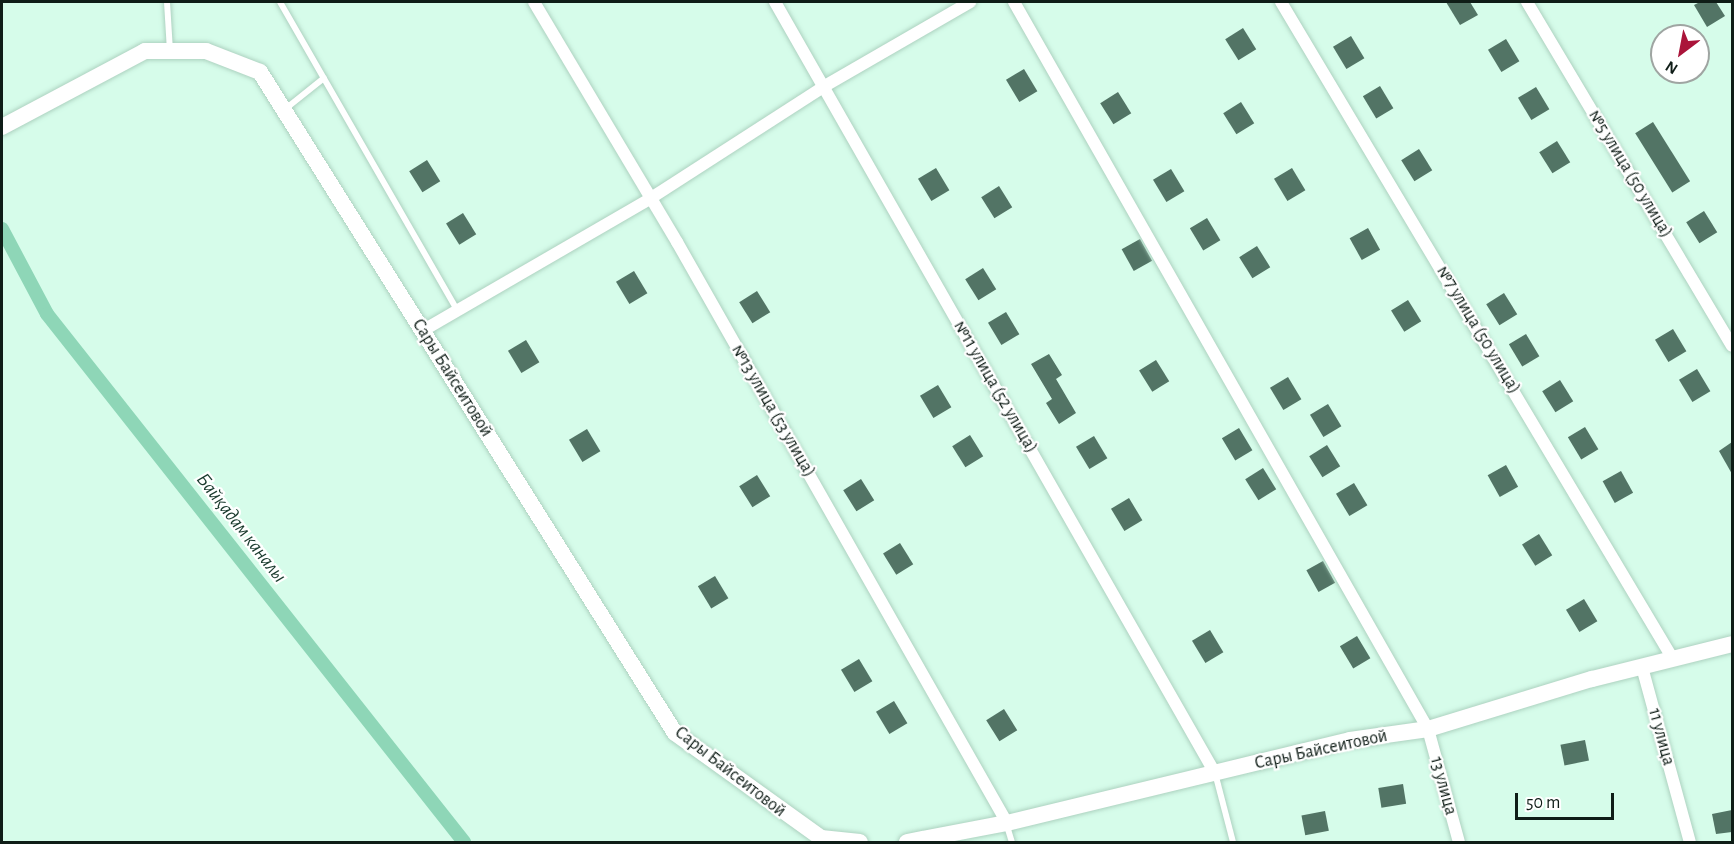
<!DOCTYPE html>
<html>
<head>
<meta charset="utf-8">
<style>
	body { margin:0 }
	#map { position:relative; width:1734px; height:844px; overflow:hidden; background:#d6fcea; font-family:"Alegreya Sans",sans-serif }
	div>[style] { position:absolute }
	.canal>* { height:14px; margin:-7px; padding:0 7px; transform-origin:7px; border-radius:7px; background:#8ed6b7 }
	.building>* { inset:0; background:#527465; transform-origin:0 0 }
	.roads { filter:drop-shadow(0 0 2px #add2c0) drop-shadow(0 0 2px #add2c0) }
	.lane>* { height:6px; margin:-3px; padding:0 3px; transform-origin:3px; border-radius:3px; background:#fff }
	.street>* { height:12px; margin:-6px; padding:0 6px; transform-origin:6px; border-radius:6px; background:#fff }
	.secondary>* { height:16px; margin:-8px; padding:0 8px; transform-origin:8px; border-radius:8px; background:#fff }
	span { translate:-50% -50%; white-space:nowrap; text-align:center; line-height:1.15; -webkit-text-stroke:4.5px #fff; paint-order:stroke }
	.street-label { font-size:18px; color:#0f1d17 }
	.water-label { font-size:20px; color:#193a2d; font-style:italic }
	.frame { position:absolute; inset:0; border:3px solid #0f1d17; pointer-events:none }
	.north { position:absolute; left:1650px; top:24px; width:60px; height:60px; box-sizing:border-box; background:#fff; border:2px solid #9fa5a2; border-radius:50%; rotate:212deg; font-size:16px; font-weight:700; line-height:24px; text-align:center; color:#0f1d17 }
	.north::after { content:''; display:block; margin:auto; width:21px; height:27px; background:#aa143a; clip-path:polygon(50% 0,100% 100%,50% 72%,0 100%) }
	.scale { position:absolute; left:1515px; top:793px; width:99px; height:27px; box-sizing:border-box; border:3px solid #0f1d17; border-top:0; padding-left:8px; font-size:18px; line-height:21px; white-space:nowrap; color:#0f1d17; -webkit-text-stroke:4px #fff; paint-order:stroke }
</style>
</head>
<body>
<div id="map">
	<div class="canal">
		<i style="left:2px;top:229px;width:96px;rotate:62.1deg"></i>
		<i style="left:47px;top:314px;width:673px;rotate:51.7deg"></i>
	</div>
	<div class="building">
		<i style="clip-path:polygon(1446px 2px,1470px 2px,1478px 15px,1460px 25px)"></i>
		<i style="clip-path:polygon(1700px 2px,1716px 2px,1725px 16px,1707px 27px,1694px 5px)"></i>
		<i style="left:1243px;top:28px;width:25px;height:21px;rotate:58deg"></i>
		<i style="left:1351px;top:36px;width:26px;height:21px;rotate:59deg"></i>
		<i style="left:1506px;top:39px;width:26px;height:21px;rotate:59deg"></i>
		<i style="left:1024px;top:69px;width:26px;height:21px;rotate:59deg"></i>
		<i style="left:1380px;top:86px;width:26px;height:20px;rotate:59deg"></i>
		<i style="left:1536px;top:87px;width:26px;height:21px;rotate:59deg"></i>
		<i style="left:1118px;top:92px;width:25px;height:21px;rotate:58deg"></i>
		<i style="left:1241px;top:102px;width:25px;height:21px;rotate:58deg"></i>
		<i style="left:1653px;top:122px;width:70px;height:21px;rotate:58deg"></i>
		<i style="left:1557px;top:141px;width:25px;height:21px;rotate:58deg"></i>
		<i style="left:1419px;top:149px;width:25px;height:21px;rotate:58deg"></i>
		<i style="left:427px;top:160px;width:25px;height:21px;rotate:58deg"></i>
		<i style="left:936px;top:168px;width:26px;height:21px;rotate:59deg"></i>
		<i style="left:1292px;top:168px;width:26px;height:21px;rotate:59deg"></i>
		<i style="left:1171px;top:169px;width:26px;height:21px;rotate:59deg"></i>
		<i style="left:999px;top:186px;width:25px;height:21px;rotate:58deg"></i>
		<i style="left:1704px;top:211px;width:25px;height:21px;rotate:58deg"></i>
		<i style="left:463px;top:213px;width:25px;height:20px;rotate:58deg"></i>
		<i style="left:1207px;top:218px;width:26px;height:20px;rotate:59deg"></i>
		<i style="left:1368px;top:228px;width:25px;height:21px;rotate:61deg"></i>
		<i style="left:1140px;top:239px;width:25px;height:21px;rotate:61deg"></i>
		<i style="left:1257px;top:246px;width:25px;height:21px;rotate:58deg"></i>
		<i style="left:983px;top:268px;width:25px;height:21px;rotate:58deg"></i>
		<i style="left:634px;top:271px;width:26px;height:21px;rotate:59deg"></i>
		<i style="left:757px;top:291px;width:25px;height:21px;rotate:58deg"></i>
		<i style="left:1504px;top:293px;width:25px;height:21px;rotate:58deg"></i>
		<i style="left:1408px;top:300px;width:25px;height:20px;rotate:58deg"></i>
		<i style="left:1006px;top:312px;width:26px;height:21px;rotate:59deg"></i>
		<i style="left:1673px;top:329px;width:26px;height:21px;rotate:59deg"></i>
		<i style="left:1526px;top:334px;width:26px;height:20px;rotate:59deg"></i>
		<i style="left:526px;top:340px;width:26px;height:21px;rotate:59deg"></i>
		<i style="clip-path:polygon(1049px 354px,1062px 375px,1056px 379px,1076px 413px,1059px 424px,1046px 403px,1052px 399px,1031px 364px)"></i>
		<i style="left:1156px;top:360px;width:25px;height:20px;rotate:58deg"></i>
		<i style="left:1697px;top:369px;width:26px;height:21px;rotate:59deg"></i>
		<i style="left:1288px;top:377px;width:26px;height:21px;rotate:59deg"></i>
		<i style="left:1560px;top:380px;width:25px;height:21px;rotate:58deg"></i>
		<i style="left:938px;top:385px;width:26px;height:21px;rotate:59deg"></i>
		<i style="left:1328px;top:404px;width:26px;height:21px;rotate:59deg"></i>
		<i style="left:1585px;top:427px;width:26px;height:20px;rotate:59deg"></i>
		<i style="left:1239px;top:428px;width:26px;height:20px;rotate:59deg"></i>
		<i style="left:587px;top:429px;width:26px;height:21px;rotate:59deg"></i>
		<i style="left:970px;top:435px;width:25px;height:21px;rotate:58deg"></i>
		<i style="left:1094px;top:436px;width:26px;height:21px;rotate:59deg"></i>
		<i style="clip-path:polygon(1732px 442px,1732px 474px,1719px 451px)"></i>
		<i style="left:1327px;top:445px;width:25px;height:21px;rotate:58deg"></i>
		<i style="left:1506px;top:465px;width:25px;height:21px;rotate:61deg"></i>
		<i style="left:1263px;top:468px;width:25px;height:21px;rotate:58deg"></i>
		<i style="left:1621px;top:471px;width:25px;height:21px;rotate:61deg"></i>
		<i style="left:757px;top:475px;width:25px;height:21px;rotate:58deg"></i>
		<i style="left:861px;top:479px;width:25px;height:21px;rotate:58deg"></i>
		<i style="left:1354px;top:483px;width:26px;height:21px;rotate:59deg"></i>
		<i style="left:1129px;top:498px;width:26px;height:21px;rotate:59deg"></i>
		<i style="left:1539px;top:534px;width:25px;height:20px;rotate:58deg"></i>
		<i style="left:900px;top:543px;width:25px;height:20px;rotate:58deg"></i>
		<i style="left:1323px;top:561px;width:25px;height:19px;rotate:61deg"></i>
		<i style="left:715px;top:576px;width:26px;height:20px;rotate:59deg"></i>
		<i style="left:1584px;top:599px;width:26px;height:21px;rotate:59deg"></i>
		<i style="left:1210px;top:630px;width:26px;height:21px;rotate:59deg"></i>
		<i style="left:1357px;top:636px;width:26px;height:20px;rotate:59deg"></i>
		<i style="left:859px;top:659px;width:26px;height:21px;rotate:59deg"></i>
		<i style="left:894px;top:701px;width:26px;height:21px;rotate:59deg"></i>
		<i style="left:1004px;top:709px;width:25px;height:21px;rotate:58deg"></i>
		<i style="left:1585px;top:740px;width:21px;height:25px;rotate:79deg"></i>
		<i style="left:1403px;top:784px;width:20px;height:25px;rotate:81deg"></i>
		<i style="clip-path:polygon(1732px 810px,1732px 832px,1716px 834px,1712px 814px)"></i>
		<i style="left:1325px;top:811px;width:20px;height:24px;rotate:79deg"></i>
	</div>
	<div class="roads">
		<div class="lane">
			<i style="left:167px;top:2px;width:49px;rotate:86.5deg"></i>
			<i style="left:280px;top:2px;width:355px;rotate:60.1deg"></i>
			<i style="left:284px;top:110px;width:51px;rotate:-38.7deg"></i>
			<i style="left:1215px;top:773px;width:71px;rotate:75.4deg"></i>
			<i style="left:1007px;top:826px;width:17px;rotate:73deg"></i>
		</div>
		<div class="street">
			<i style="left:534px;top:2px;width:279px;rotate:59.2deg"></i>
			<i style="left:677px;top:242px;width:668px;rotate:60.4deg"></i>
			<i style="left:775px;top:2px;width:888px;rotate:60.29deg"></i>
			<i style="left:1014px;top:2px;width:837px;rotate:60.34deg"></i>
			<i style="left:1428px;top:729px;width:117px;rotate:74.7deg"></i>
			<i style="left:1281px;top:2px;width:765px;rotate:59.18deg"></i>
			<i style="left:1527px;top:2px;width:400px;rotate:59.2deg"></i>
			<i style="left:422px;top:331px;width:265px;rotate:-30.1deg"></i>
			<i style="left:651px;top:198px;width:205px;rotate:-32.8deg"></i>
			<i style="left:823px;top:87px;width:170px;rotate:-30deg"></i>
			<i style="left:1642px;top:667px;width:181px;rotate:74.7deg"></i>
		</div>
		<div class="secondary">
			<i style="left:2px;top:127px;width:162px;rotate:-28deg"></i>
			<i style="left:145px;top:51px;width:61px"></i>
			<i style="left:206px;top:51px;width:58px;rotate:21.3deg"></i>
			<i style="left:260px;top:72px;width:780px;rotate:57.88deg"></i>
			<i style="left:675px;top:733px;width:180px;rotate:35.7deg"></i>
			<i style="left:821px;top:838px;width:39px;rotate:6deg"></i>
			<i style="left:907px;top:842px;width:102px;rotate:-10.8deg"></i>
			<i style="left:1007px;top:823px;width:353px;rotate:-13.6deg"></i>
			<i style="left:1350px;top:740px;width:79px;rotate:-8deg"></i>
			<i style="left:1428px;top:729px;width:171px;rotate:-17deg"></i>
			<i style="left:1592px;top:679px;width:144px;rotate:-14deg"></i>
		</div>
	</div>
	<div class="street-label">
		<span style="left:1630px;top:174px;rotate:59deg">№5 улица (50 улица)</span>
		<span style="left:1478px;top:330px;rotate:59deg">№7 улица (50 улица)</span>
		<span style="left:452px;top:378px;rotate:58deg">Сары Байсеитовой</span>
		<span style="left:995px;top:387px;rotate:60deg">№11 улица (52 улица)</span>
		<span style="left:773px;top:411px;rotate:60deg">№13 улица (53 улица)</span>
		<span style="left:1661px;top:737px;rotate:75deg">11 улица</span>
		<span style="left:1321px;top:750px;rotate:-12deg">Сары Байсеитовой</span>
		<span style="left:730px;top:772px;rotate:38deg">Сары Байсеитовой</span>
		<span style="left:1443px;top:786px;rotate:75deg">13 улица</span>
	</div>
	<div class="water-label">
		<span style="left:241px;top:528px;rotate:52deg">Байқадам каналы</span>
	</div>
	<div class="frame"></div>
	<div class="north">N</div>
	<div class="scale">50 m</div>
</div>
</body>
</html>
